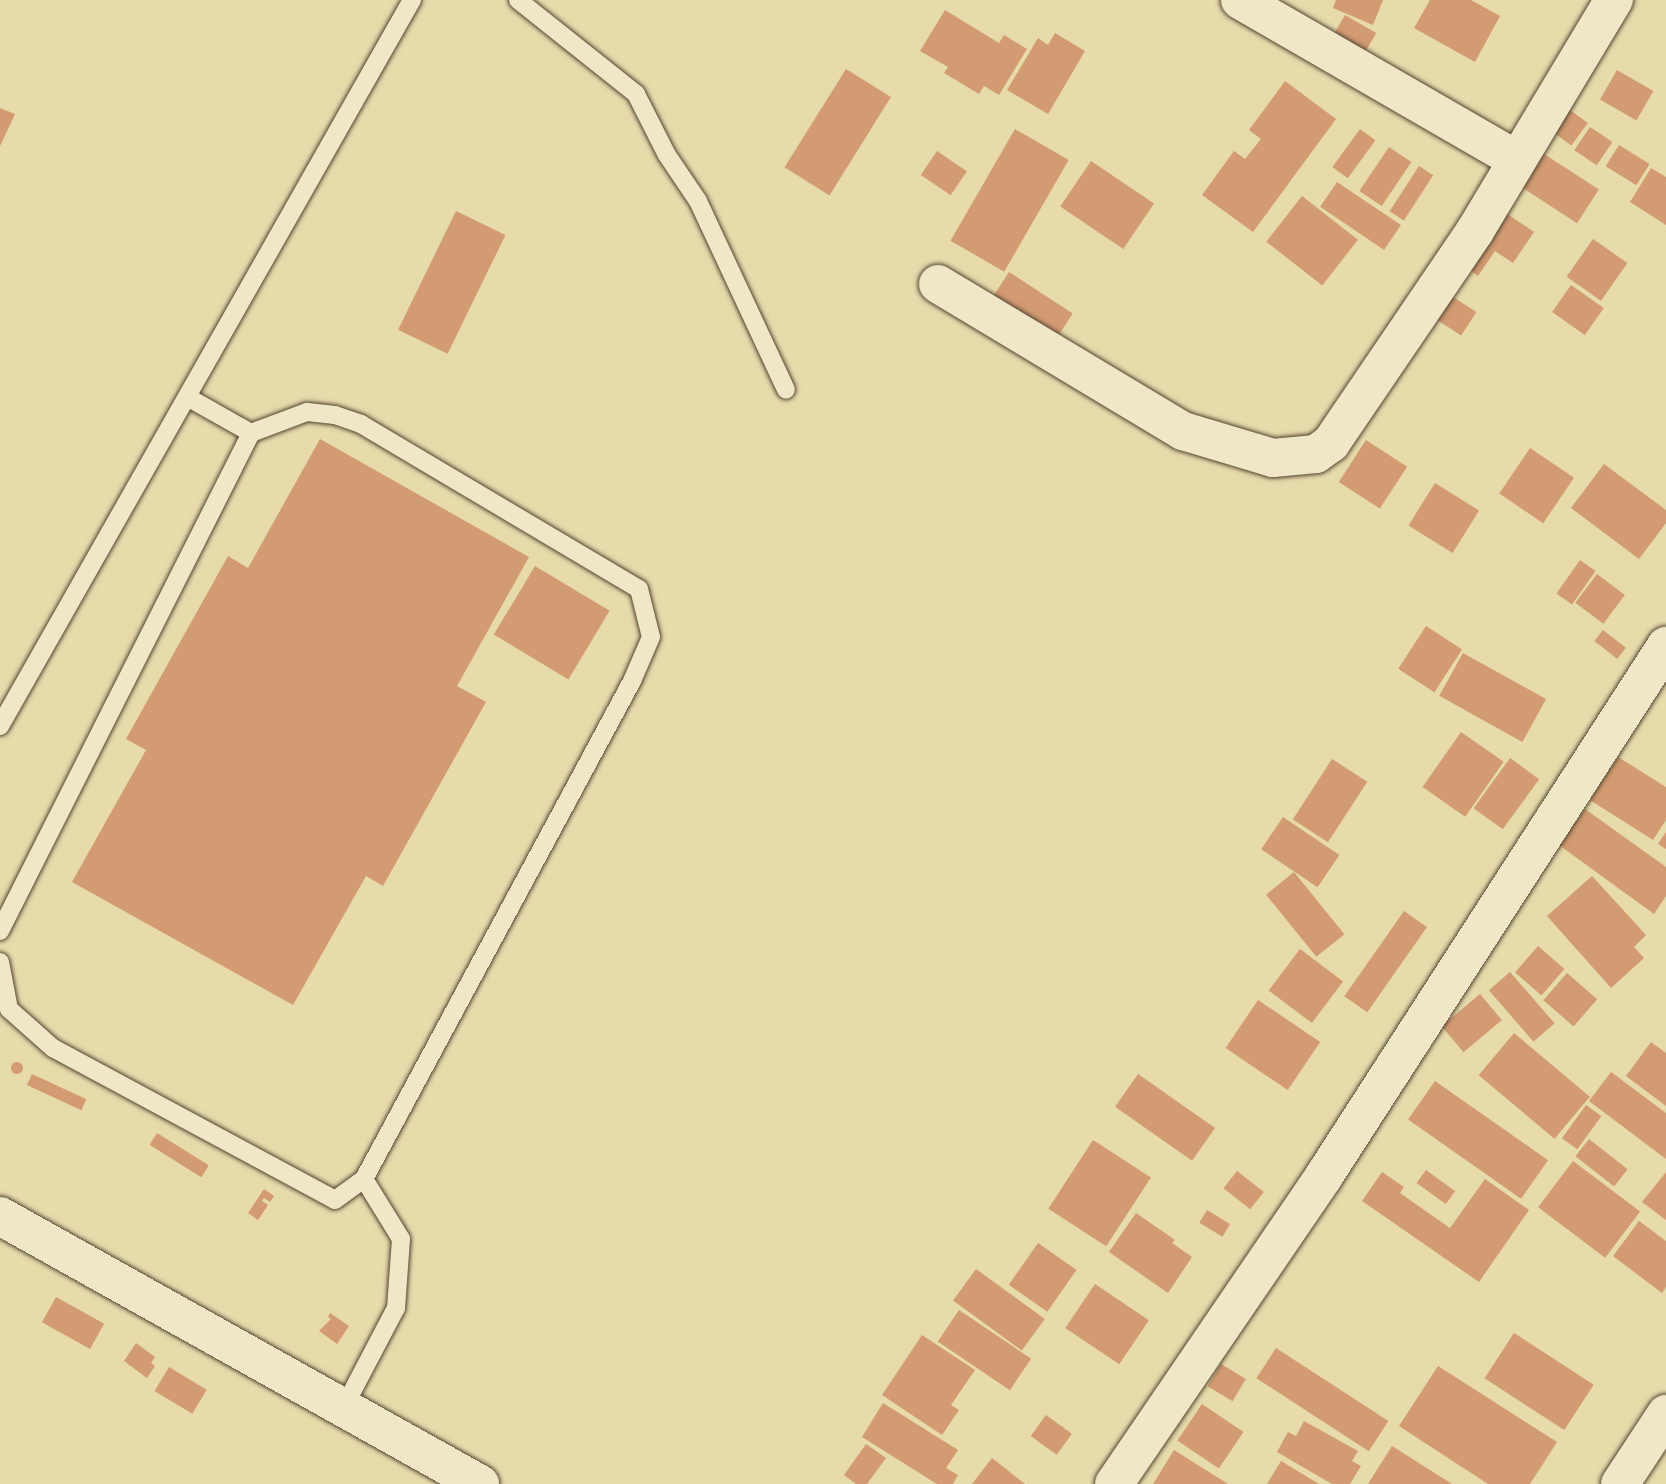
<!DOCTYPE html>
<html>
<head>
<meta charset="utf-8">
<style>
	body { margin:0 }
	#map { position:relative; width:1666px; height:1484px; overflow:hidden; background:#e7daab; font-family:"Libre Bodoni",serif }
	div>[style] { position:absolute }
	.building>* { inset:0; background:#d29b71; transform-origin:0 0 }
	.round { border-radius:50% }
	.roads { filter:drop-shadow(0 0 2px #524532) drop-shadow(0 0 2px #524532) }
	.service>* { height:18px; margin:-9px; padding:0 9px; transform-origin:9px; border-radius:9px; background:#efe7c8 }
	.minor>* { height:38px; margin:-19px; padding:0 19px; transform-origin:19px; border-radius:19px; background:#efe7c8 }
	span { translate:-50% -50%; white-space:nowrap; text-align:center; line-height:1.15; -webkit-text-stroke:8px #efe7c8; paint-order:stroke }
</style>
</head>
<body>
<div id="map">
	<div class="building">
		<i style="clip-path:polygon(1336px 0,1383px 0,1373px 25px,1333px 8px)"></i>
		<i style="clip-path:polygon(1430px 0,1471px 0,1500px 16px,1475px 62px,1414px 28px)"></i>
		<i style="clip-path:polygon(945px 10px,999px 43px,1004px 35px,1027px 49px,999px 95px,984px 86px,979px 94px,944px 73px,948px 67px,920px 51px)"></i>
		<i style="left:1345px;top:15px;width:36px;height:26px;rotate:30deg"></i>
		<i style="clip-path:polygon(1055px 33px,1085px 51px,1048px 114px,1007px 90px,1038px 38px,1048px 45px)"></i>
		<i style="left:846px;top:69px;width:53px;height:116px;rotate:32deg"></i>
		<i style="left:1617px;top:70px;width:42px;height:34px;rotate:30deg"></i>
		<i style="clip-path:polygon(1285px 81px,1336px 119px,1253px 232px,1202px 195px,1234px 151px,1245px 159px,1261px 139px,1249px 130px)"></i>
		<i style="clip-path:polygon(0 108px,15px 114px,0 146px)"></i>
		<i style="left:1570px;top:110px;width:22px;height:28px;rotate:36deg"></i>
		<i style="left:1590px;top:127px;width:27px;height:28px;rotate:34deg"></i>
		<i style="left:1015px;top:129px;width:62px;height:129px;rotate:30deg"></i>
		<i style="left:1360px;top:129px;width:19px;height:47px;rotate:36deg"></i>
		<i style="left:1619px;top:145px;width:36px;height:25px;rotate:32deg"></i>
		<i style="left:1389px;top:147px;width:27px;height:53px;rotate:34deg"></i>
		<i style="left:937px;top:151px;width:36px;height:29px;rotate:34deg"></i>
		<i style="left:1541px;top:152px;width:69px;height:40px;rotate:33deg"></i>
		<i style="left:1091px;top:161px;width:76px;height:55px;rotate:34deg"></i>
		<i style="left:1419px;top:166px;width:17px;height:54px;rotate:33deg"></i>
		<i style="clip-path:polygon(1651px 168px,1666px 177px,1666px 225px,1630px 202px)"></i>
		<i style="left:1337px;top:182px;width:77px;height:30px;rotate:34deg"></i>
		<i style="left:1302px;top:196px;width:71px;height:58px;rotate:38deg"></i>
		<i style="clip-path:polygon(1500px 209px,1534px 232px,1513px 263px,1495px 251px,1478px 276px,1462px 265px)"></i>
		<i style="left:456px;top:211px;width:55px;height:132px;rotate:26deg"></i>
		<i style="left:1593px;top:239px;width:42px;height:46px;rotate:35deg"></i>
		<i style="left:1009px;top:272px;width:76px;height:28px;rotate:33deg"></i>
		<i style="left:1571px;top:285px;width:40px;height:33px;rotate:35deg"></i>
		<i style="left:1447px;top:293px;width:35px;height:28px;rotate:33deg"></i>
		<i style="clip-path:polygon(320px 439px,529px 557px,457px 686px,486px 702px,383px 886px,366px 876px,293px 1005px,72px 882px,146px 750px,126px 739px,228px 556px,248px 568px)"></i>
		<i style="left:1366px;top:440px;width:49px;height:50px;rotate:33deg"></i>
		<i style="left:1530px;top:448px;width:53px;height:55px;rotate:34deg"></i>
		<i style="clip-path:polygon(1604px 464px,1666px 510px,1666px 523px,1639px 559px,1571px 508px)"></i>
		<i style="left:1435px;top:483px;width:52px;height:50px;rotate:32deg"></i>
		<i style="left:1580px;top:560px;width:19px;height:41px;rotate:35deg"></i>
		<i style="left:535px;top:566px;width:87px;height:80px;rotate:31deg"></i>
		<i style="left:1597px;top:574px;width:35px;height:36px;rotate:37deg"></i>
		<i style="left:1426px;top:626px;width:43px;height:51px;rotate:33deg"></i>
		<i style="left:1603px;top:630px;width:29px;height:14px;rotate:38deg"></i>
		<i style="left:1463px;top:653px;width:95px;height:49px;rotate:29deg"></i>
		<i style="left:1461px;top:732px;width:52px;height:67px;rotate:35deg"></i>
		<i style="clip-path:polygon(1618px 757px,1666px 787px,1666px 820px,1653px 840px,1590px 800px)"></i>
		<i style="left:1510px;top:758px;width:36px;height:62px;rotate:36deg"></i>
		<i style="left:1332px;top:759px;width:42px;height:72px;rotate:33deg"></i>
		<i style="clip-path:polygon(1585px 809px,1666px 867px,1666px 896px,1654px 914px,1559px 845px)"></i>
		<i style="left:1283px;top:817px;width:68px;height:39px;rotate:34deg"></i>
		<i style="clip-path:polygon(1666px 832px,1666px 849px,1658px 844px)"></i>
		<i style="left:1294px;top:872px;width:80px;height:36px;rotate:51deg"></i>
		<i style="clip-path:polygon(1592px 876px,1646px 935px,1634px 947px,1644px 958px,1611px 988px,1547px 916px)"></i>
		<i style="left:1404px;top:911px;width:28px;height:104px;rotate:35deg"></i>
		<i style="left:1538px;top:946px;width:35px;height:35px;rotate:41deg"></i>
		<i style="left:1300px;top:949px;width:54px;height:52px;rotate:37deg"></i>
		<i style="left:1510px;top:972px;width:68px;height:28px;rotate:49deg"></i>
		<i style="left:1567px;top:973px;width:40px;height:36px;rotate:41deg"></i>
		<i style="left:1480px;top:994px;width:34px;height:50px;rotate:50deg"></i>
		<i style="left:1258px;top:1000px;width:75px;height:58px;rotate:34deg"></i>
		<i style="left:1514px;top:1033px;width:99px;height:55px;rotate:40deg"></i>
		<i style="clip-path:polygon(1651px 1042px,1666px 1053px,1666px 1106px,1626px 1076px)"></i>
		<i class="round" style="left:11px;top:1062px;width:12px;height:12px"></i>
		<i style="clip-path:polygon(1611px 1072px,1666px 1113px,1666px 1159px,1589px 1101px)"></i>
		<i style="left:32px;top:1074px;width:60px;height:12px;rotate:25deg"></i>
		<i style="left:1138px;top:1074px;width:94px;height:40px;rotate:35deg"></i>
		<i style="left:1435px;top:1081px;width:138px;height:47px;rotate:35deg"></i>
		<i style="left:1586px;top:1105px;width:19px;height:41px;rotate:36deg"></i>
		<i style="left:157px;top:1133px;width:61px;height:14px;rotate:32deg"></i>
		<i style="left:1589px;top:1139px;width:49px;height:22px;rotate:38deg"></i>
		<i style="left:1093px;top:1140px;width:69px;height:82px;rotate:33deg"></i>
		<i style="left:1573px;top:1161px;width:84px;height:58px;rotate:37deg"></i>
		<i style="left:1426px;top:1170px;width:36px;height:16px;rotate:36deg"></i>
		<i style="left:1237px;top:1171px;width:34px;height:22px;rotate:38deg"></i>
		<i style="clip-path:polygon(1382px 1172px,1404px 1187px,1400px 1193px,1450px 1228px,1485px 1179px,1529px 1210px,1479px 1282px,1362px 1201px)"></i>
		<i style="clip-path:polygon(1666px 1172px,1666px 1220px,1642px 1202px)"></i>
		<i style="clip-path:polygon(264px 1189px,274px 1196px,270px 1202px,264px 1198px,262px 1201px,268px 1205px,258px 1220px,248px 1213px)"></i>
		<i style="left:1207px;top:1210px;width:27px;height:15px;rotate:31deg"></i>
		<i style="clip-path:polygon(1136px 1213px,1175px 1240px,1172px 1243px,1192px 1257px,1168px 1293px,1109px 1252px)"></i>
		<i style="clip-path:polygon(1639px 1221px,1666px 1241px,1666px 1287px,1662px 1293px,1613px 1256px)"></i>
		<i style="left:1038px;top:1243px;width:47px;height:51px;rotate:35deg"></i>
		<i style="left:976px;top:1269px;width:85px;height:39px;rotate:36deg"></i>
		<i style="left:1095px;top:1284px;width:65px;height:53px;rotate:34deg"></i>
		<i style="left:56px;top:1297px;width:55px;height:29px;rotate:29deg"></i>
		<i style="left:959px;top:1310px;width:87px;height:38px;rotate:34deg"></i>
		<i style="clip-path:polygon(330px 1313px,349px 1326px,337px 1344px,319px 1331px,331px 1319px,328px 1317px)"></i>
		<i style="left:1514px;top:1333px;width:95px;height:54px;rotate:33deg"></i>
		<i style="clip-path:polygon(922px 1335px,975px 1370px,951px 1405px,959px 1410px,942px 1435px,882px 1395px)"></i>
		<i style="clip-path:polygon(136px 1343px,155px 1357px,151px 1363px,155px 1366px,147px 1378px,124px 1361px)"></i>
		<i style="left:1276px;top:1348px;width:134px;height:36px;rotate:33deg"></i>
		<i style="left:1221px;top:1364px;width:29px;height:26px;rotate:31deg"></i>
		<i style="clip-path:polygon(1438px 1366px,1557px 1442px,1530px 1484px,1488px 1484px,1399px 1426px)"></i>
		<i style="left:169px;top:1367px;width:44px;height:28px;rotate:31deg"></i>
		<i style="clip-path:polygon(883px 1403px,958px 1450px,946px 1468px,958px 1475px,953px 1484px,937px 1484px,862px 1437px)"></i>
		<i style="left:1202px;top:1404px;width:50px;height:44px;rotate:34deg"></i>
		<i style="left:1046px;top:1415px;width:32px;height:26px;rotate:36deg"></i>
		<i style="clip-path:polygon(1304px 1421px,1358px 1451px,1352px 1461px,1361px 1466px,1350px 1484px,1332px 1484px,1277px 1452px,1288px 1432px,1296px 1436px)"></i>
		<i style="clip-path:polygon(866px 1444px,886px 1458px,867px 1484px,856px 1484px,844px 1475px)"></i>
		<i style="clip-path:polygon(1392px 1446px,1452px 1484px,1368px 1484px)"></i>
		<i style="clip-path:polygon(1174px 1450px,1228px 1484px,1153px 1484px)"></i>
		<i style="clip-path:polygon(992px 1458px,1025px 1484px,972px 1484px)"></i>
		<i style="clip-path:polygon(1281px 1461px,1319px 1484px,1267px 1484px)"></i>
	</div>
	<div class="roads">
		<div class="service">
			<i style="left:518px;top:0;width:151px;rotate:38.5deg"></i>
			<i style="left:636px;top:94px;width:68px;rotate:63.1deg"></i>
			<i style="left:667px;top:155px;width:55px;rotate:56deg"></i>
			<i style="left:698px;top:201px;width:208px;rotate:65deg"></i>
			<i style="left:251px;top:433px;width:60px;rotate:-20.6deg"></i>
			<i style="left:307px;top:412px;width:28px;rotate:6deg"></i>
			<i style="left:335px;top:415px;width:28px;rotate:19deg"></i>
			<i style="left:361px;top:424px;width:323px;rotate:30.7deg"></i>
			<i style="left:639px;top:589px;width:49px;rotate:76deg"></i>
			<i style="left:651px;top:637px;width:48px;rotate:113.4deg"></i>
			<i style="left:632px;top:681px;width:566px;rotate:118.29deg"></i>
			<i style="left:364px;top:1179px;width:70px;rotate:58.3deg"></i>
			<i style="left:401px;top:1239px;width:69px;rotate:94.1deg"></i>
			<i style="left:396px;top:1308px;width:112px;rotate:117.7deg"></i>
			<i style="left:0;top:726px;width:835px;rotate:-60.43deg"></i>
			<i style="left:0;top:931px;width:558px;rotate:-63.25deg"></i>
			<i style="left:251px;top:433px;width:73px;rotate:-150.6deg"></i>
			<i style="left:0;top:962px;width:48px;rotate:79.2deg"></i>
			<i style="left:9px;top:1009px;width:59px;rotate:41.6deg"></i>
			<i style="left:53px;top:1048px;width:320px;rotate:28.3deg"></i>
			<i style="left:335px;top:1200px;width:36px;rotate:-36deg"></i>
		</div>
		<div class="minor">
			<i style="left:1240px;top:0;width:320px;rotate:30deg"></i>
			<i style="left:938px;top:284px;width:286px;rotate:31deg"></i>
			<i style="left:1183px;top:431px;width:94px;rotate:16.7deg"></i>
			<i style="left:1273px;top:458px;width:43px;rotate:-5.3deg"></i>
			<i style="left:1316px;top:454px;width:19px;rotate:-36deg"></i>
			<i style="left:1331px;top:443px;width:256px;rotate:-55.8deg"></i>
			<i style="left:1475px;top:231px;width:270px;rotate:-59deg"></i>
			<i style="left:0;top:1216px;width:550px;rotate:29.18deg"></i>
			<i style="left:1114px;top:1484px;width:373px;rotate:-55.7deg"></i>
			<i style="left:1324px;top:1176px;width:631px;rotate:-57.17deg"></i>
			<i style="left:1620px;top:1484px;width:84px;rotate:-56.7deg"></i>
		</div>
	</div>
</div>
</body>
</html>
